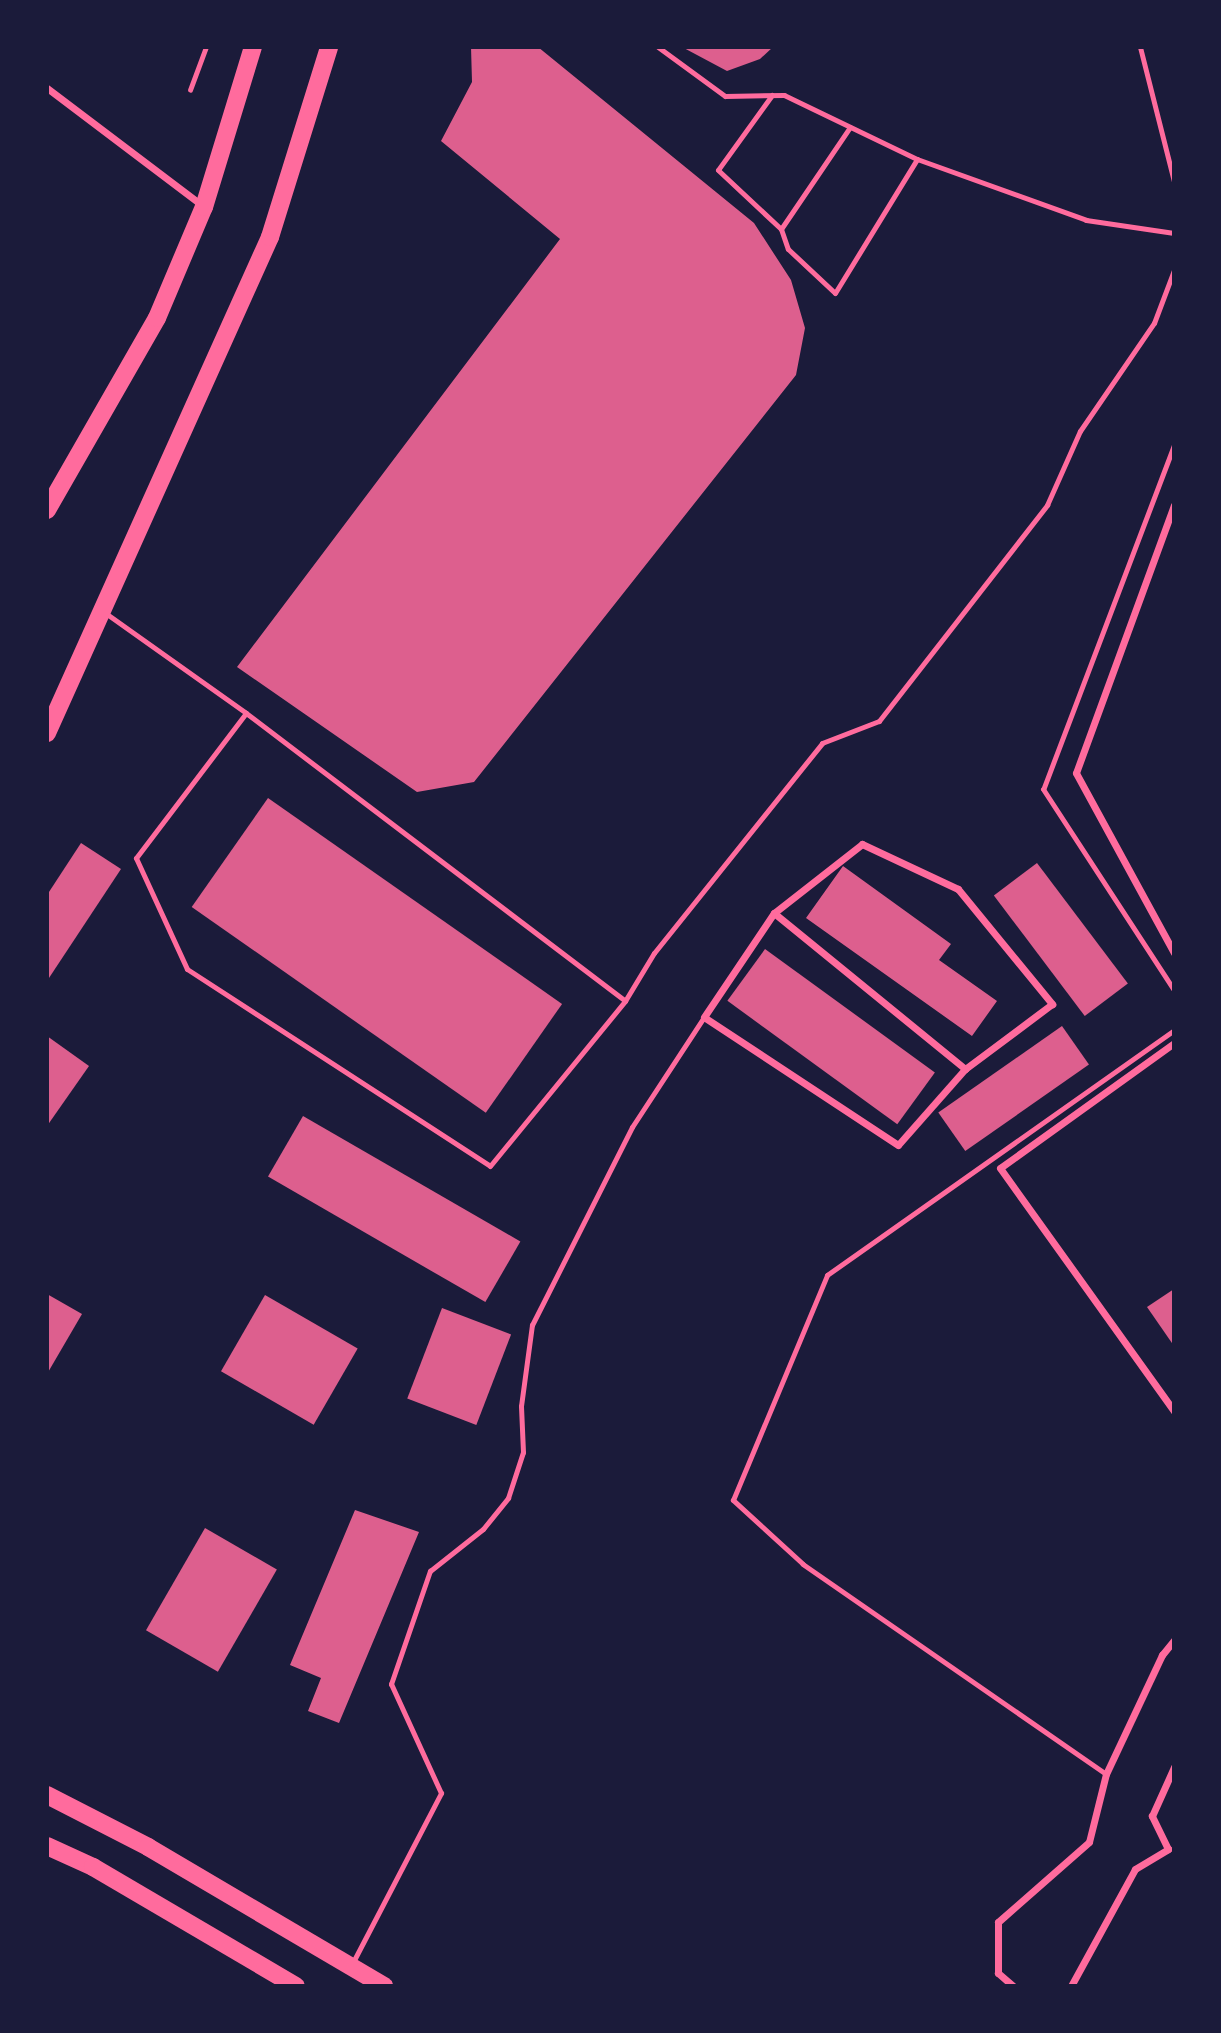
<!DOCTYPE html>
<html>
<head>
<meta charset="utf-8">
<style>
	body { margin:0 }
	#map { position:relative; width:1221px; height:2033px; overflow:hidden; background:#1b1b3a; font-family:"Public Sans",sans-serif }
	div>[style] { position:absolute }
	.building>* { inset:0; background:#dd5f8e; transform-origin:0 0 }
	.path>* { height:4.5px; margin:-2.25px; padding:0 2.25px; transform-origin:2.25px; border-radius:2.25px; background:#ff6b9d }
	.service>* { height:5px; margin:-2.5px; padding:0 2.5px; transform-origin:2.5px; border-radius:2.5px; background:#ff6b9d }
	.minor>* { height:7px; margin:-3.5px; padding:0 3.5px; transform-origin:3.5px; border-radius:3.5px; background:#ff6b9d }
	.primary>* { height:18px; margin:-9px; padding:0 9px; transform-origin:9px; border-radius:9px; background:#ff6b9d }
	span { translate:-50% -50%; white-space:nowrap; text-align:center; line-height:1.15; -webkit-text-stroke:5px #1b1b3a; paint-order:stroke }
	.frame { position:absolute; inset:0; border:49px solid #1b1b3a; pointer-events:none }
</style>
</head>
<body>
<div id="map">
	<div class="building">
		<i style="clip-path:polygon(471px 47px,538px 47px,754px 223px,791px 280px,805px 328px,796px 375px,474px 782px,417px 792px,237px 667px,560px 239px,441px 141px,472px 82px)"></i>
		<i style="clip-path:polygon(682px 47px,773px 47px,760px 59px,727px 71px)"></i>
		<i style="left:268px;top:798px;width:359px;height:133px;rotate:35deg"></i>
		<i style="clip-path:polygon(81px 843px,121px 869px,47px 981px,47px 895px)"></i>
		<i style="left:1037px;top:863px;width:151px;height:54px;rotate:53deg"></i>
		<i style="clip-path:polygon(843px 866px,951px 944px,939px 960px,997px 1001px,972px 1036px,806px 918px)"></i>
		<i style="left:765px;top:949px;width:210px;height:64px;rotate:36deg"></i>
		<i style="left:1062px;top:1026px;width:47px;height:151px;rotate:55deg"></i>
		<i style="clip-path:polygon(47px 1036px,89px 1066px,47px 1126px)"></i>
		<i style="left:303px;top:1116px;width:251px;height:70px;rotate:30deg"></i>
		<i style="clip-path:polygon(1174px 1289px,1174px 1346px,1147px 1307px)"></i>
		<i style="clip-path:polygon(47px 1294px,82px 1314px,47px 1374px)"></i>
		<i style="left:265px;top:1295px;width:107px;height:88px;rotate:30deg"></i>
		<i style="left:442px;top:1308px;width:74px;height:97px;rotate:21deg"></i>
		<i style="clip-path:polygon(355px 1510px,419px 1532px,339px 1723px,308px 1711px,321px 1678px,290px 1665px)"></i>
		<i style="left:205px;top:1528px;width:83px;height:118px;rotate:30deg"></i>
	</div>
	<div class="path">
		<i style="left:190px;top:90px;width:46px;rotate:-69.6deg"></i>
	</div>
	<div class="service">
		<i style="left:658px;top:47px;width:83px;rotate:36.2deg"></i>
		<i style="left:725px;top:96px;width:59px;rotate:-1deg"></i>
		<i style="left:784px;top:95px;width:148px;rotate:25.7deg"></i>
		<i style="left:917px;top:159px;width:180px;rotate:19.8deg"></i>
		<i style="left:1086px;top:220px;width:89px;rotate:8.4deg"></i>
		<i style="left:1140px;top:47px;width:138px;rotate:75.8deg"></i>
		<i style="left:772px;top:95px;width:92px;rotate:125.8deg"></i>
		<i style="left:718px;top:170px;width:86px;rotate:43.1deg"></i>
		<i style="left:781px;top:229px;width:21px;rotate:71deg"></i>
		<i style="left:788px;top:249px;width:64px;rotate:43.1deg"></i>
		<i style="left:835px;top:293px;width:157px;rotate:-58.5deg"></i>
		<i style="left:781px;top:229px;width:123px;rotate:-55.9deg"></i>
		<i style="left:1174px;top:445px;width:368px;rotate:110.8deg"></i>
		<i style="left:1043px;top:789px;width:240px;rotate:56.9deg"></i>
		<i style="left:104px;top:612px;width:174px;rotate:35.4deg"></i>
		<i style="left:246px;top:713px;width:476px;rotate:37.2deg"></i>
		<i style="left:625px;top:1001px;width:56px;rotate:-58.9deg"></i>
		<i style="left:654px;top:953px;width:269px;rotate:-51.3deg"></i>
		<i style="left:822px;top:743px;width:61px;rotate:-21.1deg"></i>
		<i style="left:879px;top:721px;width:274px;rotate:-52.1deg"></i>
		<i style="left:1047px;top:505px;width:81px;rotate:-66deg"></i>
		<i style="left:1080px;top:431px;width:131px;rotate:-55.6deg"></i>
		<i style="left:1154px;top:323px;width:57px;rotate:-69.3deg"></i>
		<i style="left:246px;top:713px;width:182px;rotate:127.2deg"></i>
		<i style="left:136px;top:858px;width:122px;rotate:65.3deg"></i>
		<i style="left:187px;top:969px;width:361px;rotate:33deg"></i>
		<i style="left:490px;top:1166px;width:213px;rotate:-50.7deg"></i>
		<i style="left:1106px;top:1774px;width:369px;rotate:-145.3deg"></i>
		<i style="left:803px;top:1564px;width:95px;rotate:-137.6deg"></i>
		<i style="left:733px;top:1500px;width:244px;rotate:-67.3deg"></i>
		<i style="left:827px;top:1275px;width:425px;rotate:-35.2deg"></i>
		<i style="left:352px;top:1964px;width:193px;rotate:-62.5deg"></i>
		<i style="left:441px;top:1793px;width:120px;rotate:-114.6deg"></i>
		<i style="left:391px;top:1684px;width:120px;rotate:-71deg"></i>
		<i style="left:430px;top:1571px;width:68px;rotate:-38.4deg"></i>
		<i style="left:483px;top:1529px;width:40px;rotate:-51deg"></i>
		<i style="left:508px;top:1498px;width:48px;rotate:-71.9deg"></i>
		<i style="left:523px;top:1452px;width:46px;rotate:-92.5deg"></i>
		<i style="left:521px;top:1406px;width:82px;rotate:-82.3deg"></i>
		<i style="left:532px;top:1325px;width:222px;rotate:-63.2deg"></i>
		<i style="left:632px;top:1127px;width:131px;rotate:-56.8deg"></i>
	</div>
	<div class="minor">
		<i style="left:47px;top:88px;width:196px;rotate:37.1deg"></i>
		<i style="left:1174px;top:505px;width:285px;rotate:110.1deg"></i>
		<i style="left:1076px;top:773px;width:205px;rotate:61.4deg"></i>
		<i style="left:862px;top:844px;width:106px;rotate:25.1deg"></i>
		<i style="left:958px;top:889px;width:149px;rotate:50.7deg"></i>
		<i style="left:1052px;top:1004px;width:109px;rotate:143.2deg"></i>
		<i style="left:965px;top:1069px;width:101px;rotate:131.4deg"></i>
		<i style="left:898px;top:1145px;width:232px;rotate:-146.6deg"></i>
		<i style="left:704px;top:1017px;width:125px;rotate:-56.1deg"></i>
		<i style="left:774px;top:913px;width:112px;rotate:-38.1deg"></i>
		<i style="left:774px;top:913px;width:247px;rotate:39.2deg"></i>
		<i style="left:1174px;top:1043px;width:214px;rotate:144.3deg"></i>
		<i style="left:1000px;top:1168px;width:299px;rotate:54.4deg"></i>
		<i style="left:1013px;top:1986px;width:20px;rotate:-139deg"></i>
		<i style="left:998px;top:1973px;width:51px;rotate:-90deg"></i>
		<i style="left:998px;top:1922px;width:121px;rotate:-41.3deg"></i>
		<i style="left:1089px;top:1842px;width:70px;rotate:-76deg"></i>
		<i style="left:1106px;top:1774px;width:132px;rotate:-64.8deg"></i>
		<i style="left:1162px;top:1655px;width:19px;rotate:-51deg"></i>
		<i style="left:1071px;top:1986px;width:133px;rotate:-61.3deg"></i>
		<i style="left:1135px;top:1869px;width:39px;rotate:-31deg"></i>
		<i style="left:1168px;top:1849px;width:37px;rotate:-116deg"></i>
		<i style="left:1152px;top:1816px;width:54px;rotate:-65.8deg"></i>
	</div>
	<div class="primary">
		<i style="left:47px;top:510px;width:221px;rotate:-60.2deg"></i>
		<i style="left:157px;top:318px;width:121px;rotate:-67.1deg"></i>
		<i style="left:204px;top:207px;width:167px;rotate:-73deg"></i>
		<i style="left:47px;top:733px;width:544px;rotate:-65.79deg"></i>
		<i style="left:270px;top:237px;width:199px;rotate:-72.7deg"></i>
		<i style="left:47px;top:1795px;width:114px;rotate:27.2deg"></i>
		<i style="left:148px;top:1847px;width:274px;rotate:30.5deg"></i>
		<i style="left:47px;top:1846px;width:51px;rotate:24.5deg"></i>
		<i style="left:93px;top:1867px;width:235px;rotate:30.4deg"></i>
	</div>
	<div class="frame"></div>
</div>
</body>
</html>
